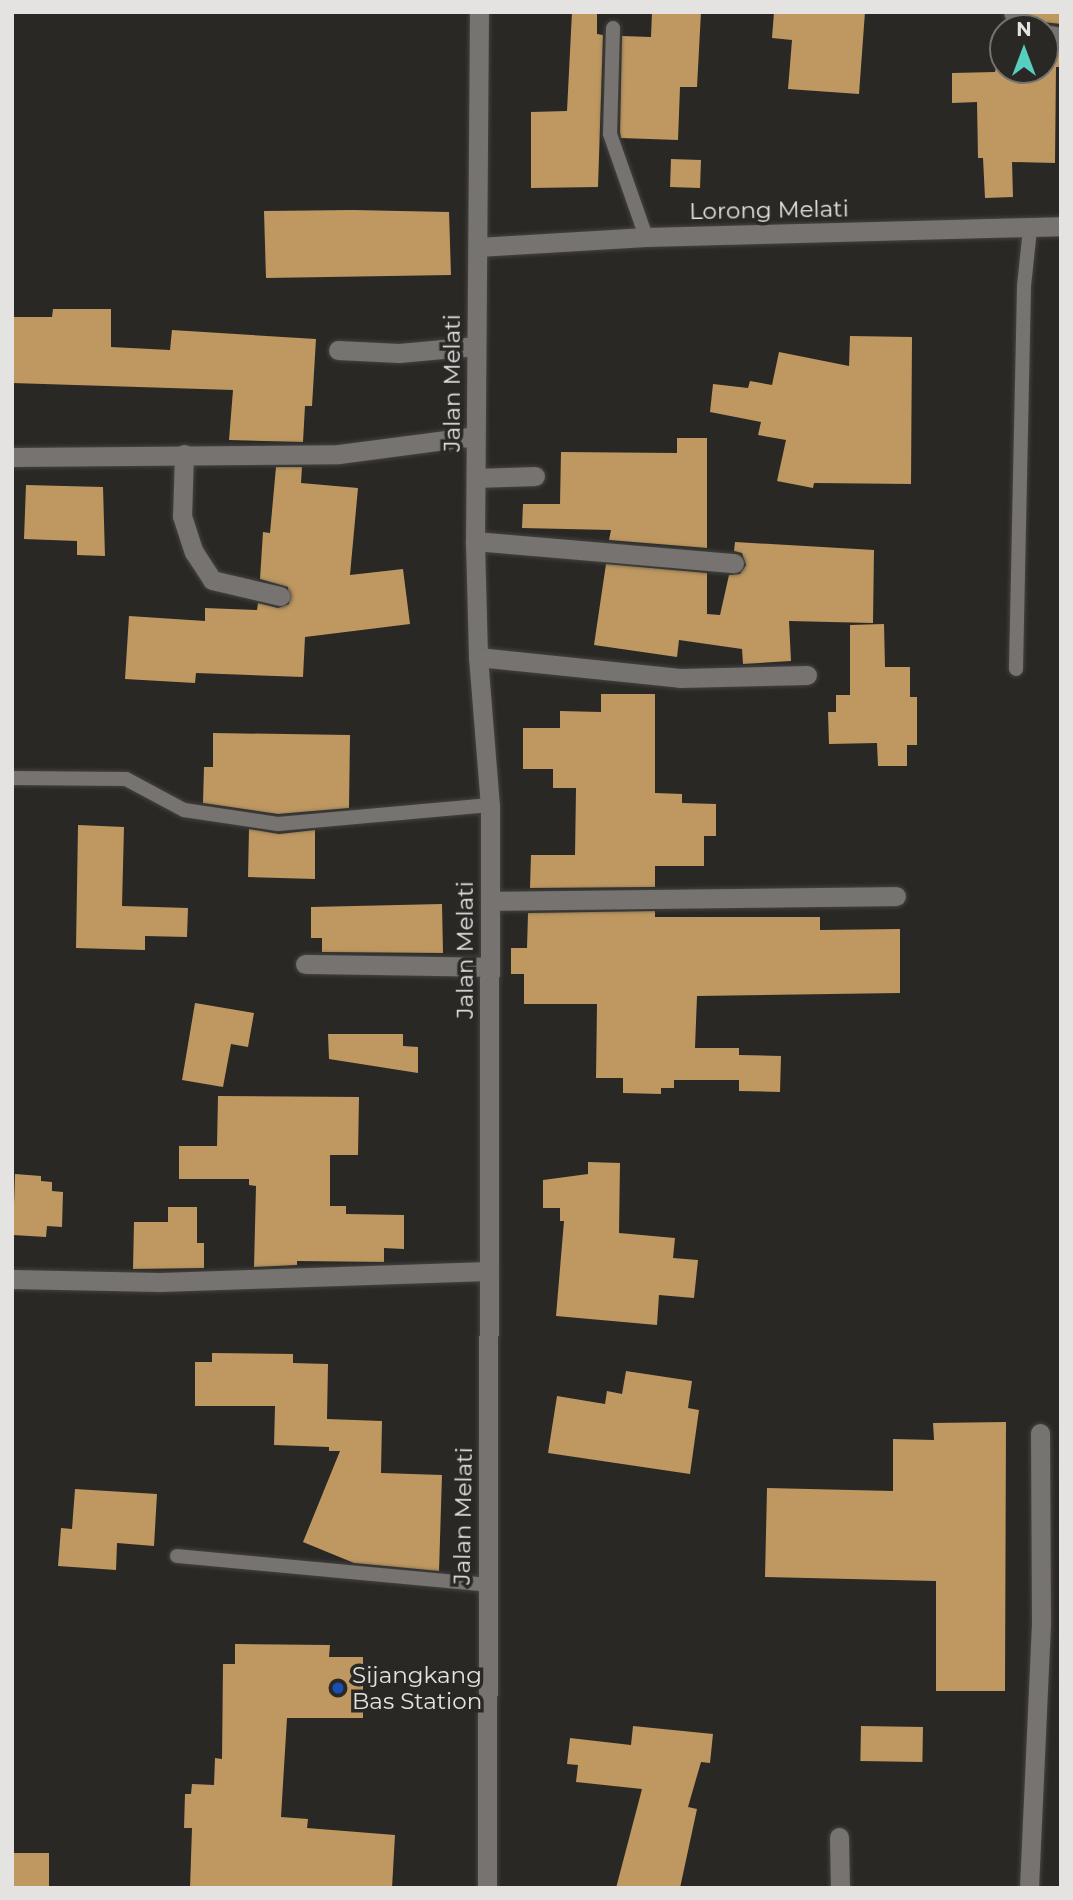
<!DOCTYPE html>
<html>
<head>
<meta charset="utf-8">
<style>
	body { margin:0 }
	#map { position:relative; width:1073px; height:1900px; overflow:hidden; background:#2a2825; font-family:Montserrat,sans-serif }
	div>[style] { position:absolute }
	.building>* { inset:0; background:#be9860; transform-origin:0 0 }
	.roads { filter:drop-shadow(0 0 2px #444341) drop-shadow(0 0 2px #444341) }
	.service>* { height:14px; margin:-7px; padding:0 7px; transform-origin:7px; border-radius:7px; background:#767370 }
	.minor>* { height:19px; margin:-9.5px; padding:0 9.5px; transform-origin:9.5px; border-radius:9.5px; background:#767370 }
	.dots>* { width:19px; height:19px; translate:-50% -50%; box-sizing:border-box; border:4px solid #2a2825; border-radius:50% }
	span { translate:-50% -50%; white-space:nowrap; text-align:center; line-height:1.15; -webkit-text-stroke:7px #2a2825; paint-order:stroke }
	.street-label { font-size:23px; color:#e4e3e1 }
	.poi-label { font-size:23px; color:#e4e3e1 }
	.left { translate:0 -50%; text-align:left }
	.frame { position:absolute; inset:0; border:14px solid #e4e3e1; pointer-events:none }
	.north { position:absolute; left:989px; top:14px; width:70px; height:70px; box-sizing:border-box; background:#2a2825; border:2px solid #747370; border-radius:50%; rotate:0deg; font-size:19px; font-weight:700; line-height:28px; text-align:center; color:#e4e3e1 }
	.north::after { content:''; display:block; margin:auto; width:24px; height:32px; background:#58cec0; clip-path:polygon(50% 0,100% 100%,50% 72%,0 100%) }
</style>
</head>
<body>
<div id="map">
	<div class="building">
		<i style="clip-path:polygon(572px 12px,597px 12px,597px 34px,603px 35px,598px 187px,531px 188px,531px 112px,567px 111px)"></i>
		<i style="clip-path:polygon(652px 12px,701px 12px,697px 87px,680px 87px,678px 140px,621px 138px,620px 132px,622px 36px,651px 37px)"></i>
		<i style="clip-path:polygon(774px 12px,865px 12px,859px 94px,788px 89px,792px 40px,772px 38px)"></i>
		<i style="clip-path:polygon(1026px 12px,1061px 12px,1061px 24px,1042px 22px,1032px 28px)"></i>
		<i style="clip-path:polygon(1003px 33px,1003px 70px,1045px 70px,1045px 46px,1061px 49px,1061px 67px,1056px 67px,1055px 163px,1012px 162px,1013px 197px,985px 198px,983px 158px,978px 158px,977px 102px,952px 103px,952px 73px,995px 72px)"></i>
		<i style="left:671px;top:159px;width:30px;height:28px;rotate:2deg"></i>
		<i style="clip-path:polygon(353px 210px,449px 212px,451px 275px,266px 278px,264px 211px)"></i>
		<i style="clip-path:polygon(53px 309px,111px 309px,111px 347px,170px 350px,172px 330px,316px 339px,312px 406px,305px 406px,303px 442px,229px 440px,233px 390px,12px 383px,12px 317px,52px 317px)"></i>
		<i style="clip-path:polygon(850px 336px,912px 337px,911px 484px,814px 483px,813px 488px,777px 481px,786px 440px,758px 435px,761px 422px,710px 412px,713px 384px,748px 388px,750px 381px,772px 385px,779px 352px,849px 366px)"></i>
		<i style="clip-path:polygon(677px 438px,707px 438px,707px 548px,609px 540px,611px 530px,522px 528px,523px 504px,560px 504px,561px 452px,677px 453px)"></i>
		<i style="clip-path:polygon(276px 467px,302px 467px,301px 483px,358px 488px,350px 575px,403px 569px,410px 624px,305px 637px,303px 677px,196px 673px,195px 683px,125px 679px,129px 616px,205px 621px,205px 608px,257px 610px,258px 603px,278px 608px,289px 604px,288px 587px,260px 579px,263px 532px,270px 533px)"></i>
		<i style="clip-path:polygon(26px 485px,103px 487px,105px 556px,77px 555px,77px 541px,24px 539px)"></i>
		<i style="clip-path:polygon(735px 542px,874px 550px,873px 623px,789px 621px,791px 661px,743px 664px,742px 649px,679px 640px,677px 657px,594px 645px,606px 564px,707px 573px,707px 614px,720px 615px,729px 575px,740px 574px,746px 565px,742px 553px,734px 551px)"></i>
		<i style="clip-path:polygon(884px 624px,885px 667px,910px 667px,910px 697px,917px 697px,917px 745px,907px 745px,907px 766px,878px 766px,877px 743px,829px 744px,828px 712px,836px 712px,836px 695px,850px 695px,850px 625px)"></i>
		<i style="clip-path:polygon(601px 694px,655px 694px,655px 793px,682px 794px,682px 803px,716px 804px,716px 836px,704px 836px,704px 866px,655px 866px,655px 887px,530px 888px,531px 855px,575px 855px,576px 788px,553px 788px,553px 769px,523px 769px,523px 728px,560px 728px,560px 711px,601px 712px)"></i>
		<i style="clip-path:polygon(213px 733px,350px 735px,349px 808px,278px 814px,203px 803px,204px 767px,213px 767px)"></i>
		<i style="clip-path:polygon(78px 825px,124px 827px,122px 906px,188px 908px,187px 937px,145px 936px,145px 950px,76px 948px)"></i>
		<i style="clip-path:polygon(249px 829px,279px 834px,315px 830px,315px 879px,248px 877px)"></i>
		<i style="clip-path:polygon(442px 904px,443px 953px,322px 952px,322px 938px,311px 938px,311px 907px)"></i>
		<i style="clip-path:polygon(655px 911px,655px 917px,820px 917px,820px 930px,900px 929px,900px 993px,697px 996px,695px 1048px,739px 1048px,739px 1055px,781px 1056px,780px 1092px,739px 1091px,739px 1080px,674px 1080px,674px 1088px,661px 1088px,661px 1094px,623px 1093px,623px 1078px,596px 1078px,597px 1004px,524px 1004px,524px 974px,511px 974px,511px 948px,527px 948px,528px 913px)"></i>
		<i style="clip-path:polygon(195px 1003px,254px 1013px,248px 1047px,231px 1044px,223px 1087px,182px 1080px)"></i>
		<i style="clip-path:polygon(328px 1034px,403px 1034px,403px 1046px,418px 1047px,418px 1073px,329px 1059px)"></i>
		<i style="clip-path:polygon(218px 1096px,359px 1097px,358px 1155px,330px 1155px,330px 1206px,346px 1206px,346px 1214px,404px 1215px,404px 1249px,384px 1248px,384px 1262px,297px 1261px,297px 1265px,254px 1267px,256px 1186px,249px 1185px,249px 1179px,179px 1179px,179px 1146px,217px 1146px)"></i>
		<i style="clip-path:polygon(588px 1162px,620px 1163px,619px 1233px,675px 1238px,673px 1258px,698px 1260px,694px 1298px,659px 1295px,657px 1325px,556px 1316px,564px 1221px,560px 1221px,560px 1208px,543px 1208px,543px 1180px,588px 1174px)"></i>
		<i style="clip-path:polygon(15px 1174px,41px 1176px,41px 1181px,52px 1182px,52px 1191px,63px 1192px,62px 1227px,47px 1226px,46px 1237px,13px 1235px)"></i>
		<i style="clip-path:polygon(168px 1207px,197px 1207px,197px 1243px,204px 1243px,204px 1268px,133px 1269px,134px 1222px,168px 1222px)"></i>
		<i style="clip-path:polygon(212px 1353px,293px 1354px,293px 1363px,328px 1364px,327px 1419px,382px 1421px,381px 1473px,442px 1475px,439px 1571px,354px 1563px,303px 1542px,340px 1451px,329px 1451px,329px 1447px,274px 1445px,275px 1406px,195px 1406px,195px 1362px,212px 1362px)"></i>
		<i style="clip-path:polygon(626px 1371px,692px 1381px,688px 1408px,699px 1410px,690px 1474px,548px 1453px,557px 1396px,605px 1404px,607px 1391px,622px 1394px)"></i>
		<i style="clip-path:polygon(1006px 1422px,1005px 1691px,936px 1691px,936px 1581px,765px 1577px,767px 1488px,893px 1491px,893px 1439px,934px 1440px,933px 1423px)"></i>
		<i style="clip-path:polygon(75px 1489px,157px 1494px,154px 1546px,117px 1543px,116px 1570px,58px 1566px,61px 1528px,72px 1529px)"></i>
		<i style="clip-path:polygon(235px 1644px,330px 1645px,329px 1657px,363px 1657px,363px 1718px,287px 1718px,281px 1817px,308px 1819px,307px 1828px,395px 1835px,392px 1888px,190px 1888px,192px 1828px,184px 1828px,185px 1794px,191px 1794px,192px 1784px,214px 1785px,215px 1758px,222px 1759px,223px 1664px,235px 1664px)"></i>
		<i style="clip-path:polygon(633px 1726px,713px 1734px,710px 1763px,701px 1762px,688px 1807px,697px 1809px,680px 1888px,616px 1888px,642px 1789px,576px 1782px,578px 1765px,567px 1764px,570px 1738px,631px 1745px)"></i>
		<i style="left:861px;top:1726px;width:62px;height:35px;rotate:1deg"></i>
		<i style="left:12px;top:1853px;width:37px;height:35px"></i>
	</div>
	<div class="roads">
		<div class="service">
			<i style="left:613px;top:28px;width:106px;rotate:91.6deg"></i>
			<i style="left:610px;top:134px;width:109px;rotate:70.7deg"></i>
			<i style="left:1016px;top:669px;width:383px;rotate:-88.8deg"></i>
			<i style="left:1024px;top:286px;width:57px;rotate:-84deg"></i>
			<i style="left:12px;top:778px;width:114px;rotate:0.5deg"></i>
			<i style="left:126px;top:779px;width:66px;rotate:28.1deg"></i>
			<i style="left:184px;top:810px;width:95px;rotate:8.5deg"></i>
			<i style="left:278px;top:824px;width:213px;rotate:-5.1deg"></i>
			<i style="left:177px;top:1556px;width:311px;rotate:5.3deg"></i>
		</div>
		<div class="minor">
			<i style="left:479px;top:12px;width:529px;rotate:90.43deg"></i>
			<i style="left:475px;top:541px;width:116px;rotate:88.5deg"></i>
			<i style="left:478px;top:657px;width:148px;rotate:85.4deg"></i>
			<i style="left:490px;top:805px;width:1083px;rotate:90.16deg"></i>
			<i style="left:1013px;top:12px;width:17px;rotate:66deg"></i>
			<i style="left:1045px;top:34px;width:16px;rotate:11deg"></i>
			<i style="left:478px;top:247px;width:168px;rotate:-3.4deg"></i>
			<i style="left:646px;top:237px;width:415px;rotate:-1.5deg"></i>
			<i style="left:338px;top:350px;width:61px;rotate:2.8deg"></i>
			<i style="left:399px;top:353px;width:77px;rotate:-5.2deg"></i>
			<i style="left:184px;top:454px;width:62px;rotate:91.8deg"></i>
			<i style="left:182px;top:516px;width:38px;rotate:72deg"></i>
			<i style="left:194px;top:552px;width:33px;rotate:57deg"></i>
			<i style="left:212px;top:580px;width:70px;rotate:13.2deg"></i>
			<i style="left:12px;top:457px;width:327px;rotate:-0.5deg"></i>
			<i style="left:339px;top:454px;width:137px;rotate:-7.5deg"></i>
			<i style="left:476px;top:478px;width:59px;rotate:-1.9deg"></i>
			<i style="left:475px;top:541px;width:260px;rotate:4.9deg"></i>
			<i style="left:478px;top:657px;width:203px;rotate:5.9deg"></i>
			<i style="left:680px;top:678px;width:127px;rotate:-1.4deg"></i>
			<i style="left:490px;top:901px;width:406px;rotate:-0.7deg"></i>
			<i style="left:305px;top:964px;width:184px;rotate:0.9deg"></i>
			<i style="left:12px;top:1279px;width:148px;rotate:1.2deg"></i>
			<i style="left:160px;top:1282px;width:329px;rotate:-1.9deg"></i>
			<i style="left:839px;top:1837px;width:51px;rotate:88.9deg"></i>
			<i style="left:1029px;top:1888px;width:265px;rotate:-87.4deg"></i>
			<i style="left:1041px;top:1623px;width:190px;rotate:-90.3deg"></i>
		</div>
	</div>
	<div class="dots">
		<i style="left:338px;top:1688px;background:#1a4fb4"></i>
	</div>
	<div class="street-label">
		<span style="left:769px;top:210px;rotate:-1deg">Lorong Melati</span>
		<span style="left:452px;top:383px;rotate:-90deg">Jalan Melati</span>
		<span style="left:465px;top:950px;rotate:-90deg">Jalan Melati</span>
		<span style="left:463px;top:1516px;rotate:-89deg">Jalan Melati</span>
	</div>
	<div class="poi-label">
		<span class="left" style="left:352px;top:1688px">Sijangkang<br>Bas Station</span>
	</div>
	<div class="frame"></div>
	<div class="north">N</div>
</div>
</body>
</html>
